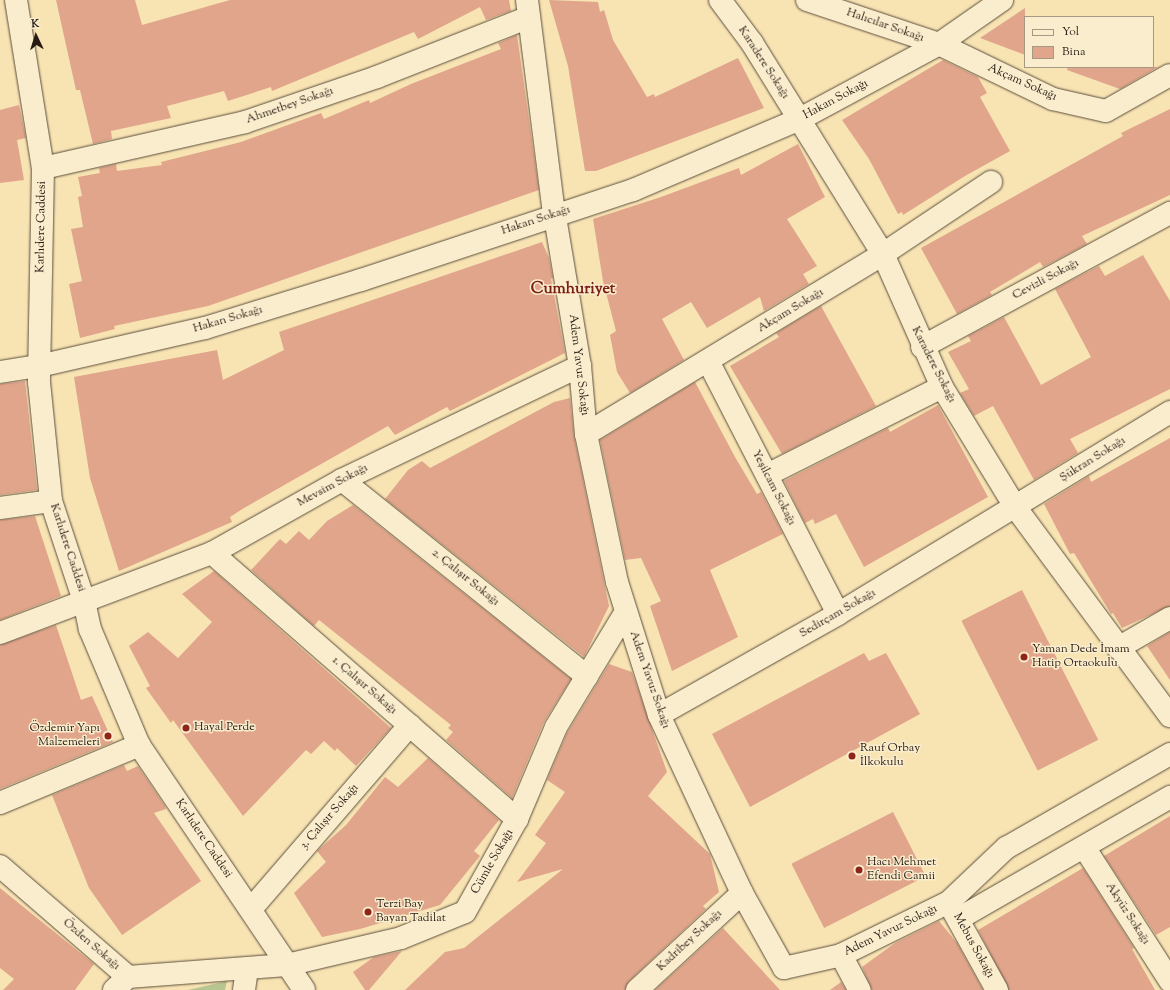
<!DOCTYPE html>
<html>
<head>
<meta charset="utf-8">
<style>
	body { margin:0 }
	#map { position:relative; width:1170px; height:990px; overflow:hidden; background:#f8e3b3; font-family:"Sorts Mill Goudy",serif }
	div>[style] { position:absolute }
	.green>* { inset:0; background:#b7c591 }
	.building>* { inset:0; background:#e0a58b; transform-origin:0 0 }
	.roads { filter:drop-shadow(0 0 1px #5b4e3c) drop-shadow(0 0 1px #5b4e3c) }
	.street>* { height:22px; margin:-11px; padding:0 11px; transform-origin:11px; border-radius:11px; background:#faedce }
	.secondary>* { height:22px; margin:-11px; padding:0 11px; transform-origin:11px; border-radius:11px; background:#faedce }
	.dots>* { width:11px; height:11px; translate:-50% -50%; box-sizing:border-box; border:2px solid #faedce; border-radius:50% }
	span { translate:-50% -50%; white-space:nowrap; text-align:center; line-height:1.15; -webkit-text-stroke:3px #faedce; paint-order:stroke }
	.street-label { font-size:12px; color:#271c14 }
	.poi-label { font-size:12px; color:#271c14 }
	.left { translate:0 -50%; text-align:left }
	.right { translate:-100% -50%; text-align:right }
	.district-label { font-size:16px; color:#7a1f14; font-weight:700 }
	.legend { position:absolute; left:1024px; top:16px; width:130px; height:52px; box-sizing:border-box; background:#faedce; border:1px solid #a69984; margin:0; padding:5px 7px; list-style:none; font-size:12px; color:#271c14 }
	.legend li { display:flex; align-items:center; gap:8px; height:20px }
	.legend b { width:20px; border:1px solid #a69984 }
	.north { position:absolute; left:16px; top:16px; width:40px; height:40px; -webkit-text-stroke:3px #faedce; paint-order:stroke; rotate:356deg; font-size:11px; font-weight:700; line-height:16px; text-align:center; color:#271c14 }
	.north::after { content:''; display:block; margin:auto; width:14px; height:18px; background:#271c14; clip-path:polygon(50% 0,100% 100%,50% 72%,0 100%) }
</style>
</head>
<body>
<div id="map">
	<div class="green">
		<i style="clip-path:polygon(227px 981px,225px 990px,188px 990px)"></i>
	</div>
	<div class="building">
		<i style="clip-path:polygon(56px 0,135px 0,142px 25px,230px 0,509px 0,511px 11px,486px 20px,480px 7px,418px 39px,414px 32px,272px 91px,271px 87px,228px 101px,224px 91px,167px 106px,171px 118px,111px 131px,112px 139px,93px 144px,80px 90px,76px 90px)"></i>
		<i style="clip-path:polygon(549px 0,598px 2px,600px 12px,604px 10px,613px 40px,647px 97px,654px 94px,655px 97px,738px 58px,764px 108px,596px 171px,585px 171px,568px 66px)"></i>
		<i style="clip-path:polygon(1025px 8px,1025px 55px,980px 38px)"></i>
		<i style="clip-path:polygon(517px 35px,539px 190px,208px 306px,114px 326px,115px 329px,80px 338px,69px 284px,82px 281px,71px 229px,83px 227px,78px 197px,82px 196px,78px 177px,100px 173px,99px 168px,116px 164px,117px 171px,162px 165px,161px 162px,241px 142px,321px 113px,324px 119px,369px 100px,370px 103px,411px 84px,501px 49px,498px 43px)"></i>
		<i style="clip-path:polygon(943px 60px,978px 77px,987px 93px,980px 97px,1010px 151px,965px 176px,903px 215px,902px 212px,898px 214px,869px 159px,842px 120px)"></i>
		<i style="clip-path:polygon(1068px 67px,1158px 67px,1120px 89px,1067px 70px)"></i>
		<i style="clip-path:polygon(19px 105px,26px 138px,17px 140px,24px 180px,0 183px,0 110px)"></i>
		<i style="clip-path:polygon(1170px 109px,1170px 195px,1082px 236px,1087px 244px,1043px 267px,1040px 262px,990px 292px,992px 295px,957px 314px,921px 248px,1123px 136px,1121px 133px)"></i>
		<i style="clip-path:polygon(798px 144px,825px 197px,787px 219px,817px 266px,803px 274px,809px 284px,764px 311px,760px 297px,707px 328px,691px 302px,662px 319px,684px 360px,630px 393px,617px 372px,610px 335px,616px 331px,603px 281px,593px 219px,661px 197px,739px 168px,741px 175px)"></i>
		<i style="clip-path:polygon(542px 242px,549px 258px,553px 278px,551px 279px,565px 353px,450px 411px,447px 407px,395px 435px,388px 426px,244px 508px,230px 517px,232px 522px,119px 571px,90px 478px,74px 377px,217px 350px,223px 380px,284px 350px,279px 332px)"></i>
		<i style="clip-path:polygon(1143px 255px,1170px 301px,1170px 389px,1070px 439px,1078px 453px,1034px 480px,993px 406px,974px 416px,960px 393px,969px 389px,948px 352px,971px 341px,968px 336px,1004px 317px,1041px 385px,1091px 357px,1055px 289px,1099px 266px,1105px 276px)"></i>
		<i style="clip-path:polygon(821px 306px,876px 406px,782px 454px,730px 366px,779px 337px,776px 333px)"></i>
		<i style="clip-path:polygon(25px 381px,37px 490px,0 495px,0 384px)"></i>
		<i style="clip-path:polygon(695px 382px,735px 457px,757px 494px,761px 492px,783px 534px,710px 570px,738px 637px,672px 671px,650px 606px,661px 601px,641px 558px,625px 560px,600px 440px)"></i>
		<i style="clip-path:polygon(570px 398px,574px 436px,609px 606px,584px 657px,385px 499px,408px 470px,422px 461px,430px 468px,554px 402px)"></i>
		<i style="clip-path:polygon(938px 405px,988px 497px,864px 567px,836px 514px,815px 524px,813px 519px,805px 523px,784px 481px,888px 428px,890px 432px)"></i>
		<i style="clip-path:polygon(1170px 438px,1170px 606px,1122px 628px,1113px 613px,1111px 614px,1074px 553px,1070px 554px,1044px 504px,1089px 476px,1091px 482px)"></i>
		<i style="clip-path:polygon(353px 505px,571px 679px,544px 722px,512px 798px,446px 740px,453px 732px,448px 728px,451px 725px,319px 620px,314px 626px,251px 570px,280px 539px,286px 544px,299px 531px,309px 540px,327px 521px)"></i>
		<i style="clip-path:polygon(35px 516px,61px 596px,0 620px,0 520px)"></i>
		<i style="clip-path:polygon(214px 571px,391px 728px,356px 766px,337px 748px,335px 751px,324px 741px,311px 754px,306px 750px,243px 816px,173px 720px,171px 723px,146px 688px,150px 686px,129px 646px,148px 632px,178px 658px,212px 622px,182px 594px)"></i>
		<i style="left:1022px;top:590px;width:168px;height:68px;rotate:63deg"></i>
		<i style="clip-path:polygon(56px 625px,81px 700px,92px 696px,113px 742px,0 789px,0 645px)"></i>
		<i style="clip-path:polygon(1170px 632px,1170px 680px,1147px 646px)"></i>
		<i style="clip-path:polygon(864px 653px,869px 661px,886px 653px,920px 714px,750px 807px,712px 734px)"></i>
		<i style="clip-path:polygon(609px 664px,632px 672px,667px 772px,648px 796px,710px 854px,719px 892px,703px 906px,706px 909px,629px 981px,625px 990px,405px 990px,445px 952px,464px 948px,563px 869px,517px 882px,546px 843px,535px 835px,565px 792px,547px 780px,567px 733px)"></i>
		<i style="clip-path:polygon(428px 758px,499px 820px,474px 851px,480px 856px,440px 905px,360px 929px,322px 937px,294px 893px,326px 862px,317px 851px,346px 825px,385px 777px,398px 787px)"></i>
		<i style="clip-path:polygon(124px 765px,127px 771px,138px 766px,165px 806px,166px 809px,154px 813px,201px 881px,122px 935px,89px 888px,52px 795px)"></i>
		<i style="left:893px;top:812px;width:72px;height:114px;rotate:63deg"></i>
		<i style="clip-path:polygon(1170px 816px,1170px 927px,1156px 935px,1104px 856px)"></i>
		<i style="clip-path:polygon(1083px 868px,1134px 948px,1132px 949px,1155px 990px,1009px 990px,978px 930px)"></i>
		<i style="clip-path:polygon(0 888px,94px 964px,75px 990px,3px 990px,14px 979px,0 968px)"></i>
		<i style="clip-path:polygon(939px 921px,957px 943px,983px 990px,872px 990px,862px 967px,895px 943px)"></i>
		<i style="clip-path:polygon(723px 928px,780px 990px,655px 990px)"></i>
		<i style="clip-path:polygon(402px 951px,369px 990px,365px 990px,353px 972px,374px 957px)"></i>
		<i style="clip-path:polygon(841px 982px,846px 990px,830px 990px)"></i>
	</div>
	<div class="roads">
		<div class="street">
			<i style="left:527px;top:0;width:207px;rotate:82.8deg"></i>
			<i style="left:553px;top:205px;width:163px;rotate:80.5deg"></i>
			<i style="left:580px;top:366px;width:68px;rotate:85deg"></i>
			<i style="left:586px;top:434px;width:151px;rotate:78.2deg"></i>
			<i style="left:617px;top:582px;width:139px;rotate:72.5deg"></i>
			<i style="left:659px;top:715px;width:196px;rotate:65deg"></i>
			<i style="left:742px;top:893px;width:86px;rotate:60.8deg"></i>
			<i style="left:784px;top:968px;width:58px;rotate:-12.8deg"></i>
			<i style="left:841px;top:955px;width:120px;rotate:-26.1deg"></i>
			<i style="left:949px;top:902px;width:79px;rotate:-43.5deg"></i>
			<i style="left:1006px;top:848px;width:189px;rotate:-29.8deg"></i>
			<i style="left:720px;top:0;width:54px;rotate:53.3deg"></i>
			<i style="left:752px;top:43px;width:248px;rotate:58.2deg"></i>
			<i style="left:883px;top:254px;width:145px;rotate:66.1deg"></i>
			<i style="left:942px;top:387px;width:142px;rotate:58.6deg"></i>
			<i style="left:1016px;top:508px;width:259px;rotate:53.5deg"></i>
			<i style="left:807px;top:0;width:139px;rotate:18.4deg"></i>
			<i style="left:939px;top:44px;width:127px;rotate:25.8deg"></i>
			<i style="left:1053px;top:99px;width:54px;rotate:12.8deg"></i>
			<i style="left:1106px;top:111px;width:73px;rotate:-29.4deg"></i>
			<i style="left:43px;top:168px;width:207px;rotate:-12.8deg"></i>
			<i style="left:245px;top:122px;width:139px;rotate:-18.8deg"></i>
			<i style="left:377px;top:77px;width:163px;rotate:-21.5deg"></i>
			<i style="left:922px;top:347px;width:282px;rotate:-28.4deg"></i>
			<i style="left:708px;top:361px;width:284px;rotate:62.8deg"></i>
			<i style="left:0;top:372px;width:39px;rotate:-9deg"></i>
			<i style="left:39px;top:366px;width:170px;rotate:-12.9deg"></i>
			<i style="left:205px;top:328px;width:163px;rotate:-17.1deg"></i>
			<i style="left:361px;top:280px;width:287px;rotate:-18.3deg"></i>
			<i style="left:633px;top:190px;width:181px;rotate:-23deg"></i>
			<i style="left:800px;top:119px;width:158px;rotate:-28.3deg"></i>
			<i style="left:939px;top:44px;width:77px;rotate:-34.9deg"></i>
			<i style="left:586px;top:434px;width:347px;rotate:-31.2deg"></i>
			<i style="left:883px;top:254px;width:130px;rotate:-33.7deg"></i>
			<i style="left:767px;top:475px;width:196px;rotate:-26.7deg"></i>
			<i style="left:342px;top:480px;width:314px;rotate:38.7deg"></i>
			<i style="left:0;top:508px;width:51px;rotate:-7.8deg"></i>
			<i style="left:212px;top:553px;width:405px;rotate:41.1deg"></i>
			<i style="left:0;top:633px;width:227px;rotate:-20.7deg"></i>
			<i style="left:212px;top:553px;width:149px;rotate:-29.3deg"></i>
			<i style="left:342px;top:480px;width:264px;rotate:-25.6deg"></i>
			<i style="left:1118px;top:648px;width:60px;rotate:-30deg"></i>
			<i style="left:659px;top:715px;width:206px;rotate:-29.4deg"></i>
			<i style="left:838px;top:614px;width:389px;rotate:-31.3deg"></i>
			<i style="left:0;top:803px;width:151px;rotate:-22.6deg"></i>
			<i style="left:1084px;top:847px;width:159px;rotate:57.3deg"></i>
			<i style="left:0;top:866px;width:169px;rotate:40.9deg"></i>
			<i style="left:128px;top:977px;width:159px;rotate:-4.3deg"></i>
			<i style="left:287px;top:965px;width:117px;rotate:-13.3deg"></i>
			<i style="left:401px;top:938px;width:69px;rotate:-22.1deg"></i>
			<i style="left:465px;top:912px;width:107px;rotate:-60.8deg"></i>
			<i style="left:517px;top:819px;width:100px;rotate:-67deg"></i>
			<i style="left:556px;top:727px;width:133px;rotate:-58.8deg"></i>
			<i style="left:951px;top:907px;width:95px;rotate:61deg"></i>
			<i style="left:251px;top:909px;width:243px;rotate:-49.2deg"></i>
			<i style="left:958px;top:919px;width:245px;rotate:-29.9deg"></i>
			<i style="left:841px;top:955px;width:40px;rotate:62deg"></i>
			<i style="left:114px;top:990px;width:19px;rotate:-43deg"></i>
			<i style="left:244px;top:990px;width:22px;rotate:-82deg"></i>
			<i style="left:637px;top:990px;width:143px;rotate:-42.7deg"></i>
		</div>
		<div class="secondary">
			<i style="left:16px;top:0;width:170px;rotate:80.9deg"></i>
			<i style="left:43px;top:168px;width:214px;rotate:91.1deg"></i>
			<i style="left:39px;top:382px;width:120px;rotate:84.2deg"></i>
			<i style="left:51px;top:501px;width:105px;rotate:71.7deg"></i>
			<i style="left:84px;top:601px;width:29px;rotate:78deg"></i>
			<i style="left:90px;top:629px;width:126px;rotate:67.1deg"></i>
			<i style="left:139px;top:745px;width:295px;rotate:56deg"></i>
		</div>
	</div>
	<div class="dots">
		<i style="left:1024px;top:657px;background:#8f2418"></i>
		<i style="left:186px;top:728px;background:#8f2418"></i>
		<i style="left:108px;top:736px;background:#8f2418"></i>
		<i style="left:852px;top:756px;background:#8f2418"></i>
		<i style="left:859px;top:870px;background:#8f2418"></i>
		<i style="left:368px;top:912px;background:#8f2418"></i>
	</div>
	<div class="street-label">
		<span style="left:885px;top:26px;rotate:19deg">Halıcılar Sokağı</span>
		<span style="left:763px;top:63px;rotate:57deg">Karadere Sokağı</span>
		<span style="left:1022px;top:83px;rotate:24deg">Akçam Sokağı</span>
		<span style="left:836px;top:100px;rotate:-28deg">Hakan Sokağı</span>
		<span style="left:290px;top:106px;rotate:-19deg">Ahmetbey Sokağı</span>
		<span style="left:536px;top:221px;rotate:-18deg">Hakan Sokağı</span>
		<span style="left:42px;top:227px;rotate:-89deg">Karlıdere Caddesi</span>
		<span style="left:1046px;top:280px;rotate:-28deg">Cevizli Sokağı</span>
		<span style="left:791px;top:311px;rotate:-31deg">Akçam Sokağı</span>
		<span style="left:228px;top:320px;rotate:-16deg">Hakan Sokağı</span>
		<span style="left:578px;top:365px;rotate:83deg">Adem Yavuz Sokağı</span>
		<span style="left:933px;top:365px;rotate:63deg">Karadere Sokağı</span>
		<span style="left:1093px;top:460px;rotate:-32deg">Şükran Sokağı</span>
		<span style="left:333px;top:486px;rotate:-28deg">Mevsim Sokağı</span>
		<span style="left:773px;top:488px;rotate:63deg">Yeşilcam Sokağı</span>
		<span style="left:67px;top:548px;rotate:72deg">Karlıdere Caddesi</span>
		<span style="left:465px;top:578px;rotate:39deg">2. Çalışır Sokağı</span>
		<span style="left:838px;top:614px;rotate:-30deg">Sedirçam Sokağı</span>
		<span style="left:649px;top:680px;rotate:71deg">Adem Yavuz Sokağı</span>
		<span style="left:364px;top:686px;rotate:41deg">1. Çalışır Sokağı</span>
		<span style="left:330px;top:817px;rotate:-49deg">3. Çalışır Sokağı</span>
		<span style="left:203px;top:839px;rotate:56deg">Karlıdere Caddesi</span>
		<span style="left:493px;top:862px;rotate:-60deg">Cümle Sokağı</span>
		<span style="left:1127px;top:914px;rotate:57deg">Akyüz Sokağı</span>
		<span style="left:891px;top:931px;rotate:-26deg">Adem Yavuz Sokağı</span>
		<span style="left:690px;top:941px;rotate:-43deg">Kadribey Sokağı</span>
		<span style="left:91px;top:945px;rotate:41deg">Özden Sokağı</span>
		<span style="left:973px;top:946px;rotate:61deg">Mebus Sokağı</span>
	</div>
	<div class="poi-label">
		<span class="left" style="left:1032px;top:657px">Yaman Dede İmam<br>Hatip Ortaokulu</span>
		<span class="left" style="left:194px;top:728px">Hayal Perde</span>
		<span class="right" style="left:100px;top:736px">Özdemir Yapı<br>Malzemeleri</span>
		<span class="left" style="left:860px;top:756px">Rauf Orbay<br>İlkokulu</span>
		<span class="left" style="left:867px;top:870px">Hacı Mehmet<br>Efendi Camii</span>
		<span class="left" style="left:376px;top:912px">Terzi Bay<br>Bayan Tadilat</span>
	</div>
	<div class="district-label">
		<span style="left:573px;top:290px">Cumhuriyet</span>
	</div>
	<ul class="legend">
	<li><b style="height:5px;background:#faedce"></b>Yol</li>
	<li><b style="height:11px;background:#e0a58b"></b>Bina</li>
	</ul>
	<div class="north">K</div>
</div>
</body>
</html>
